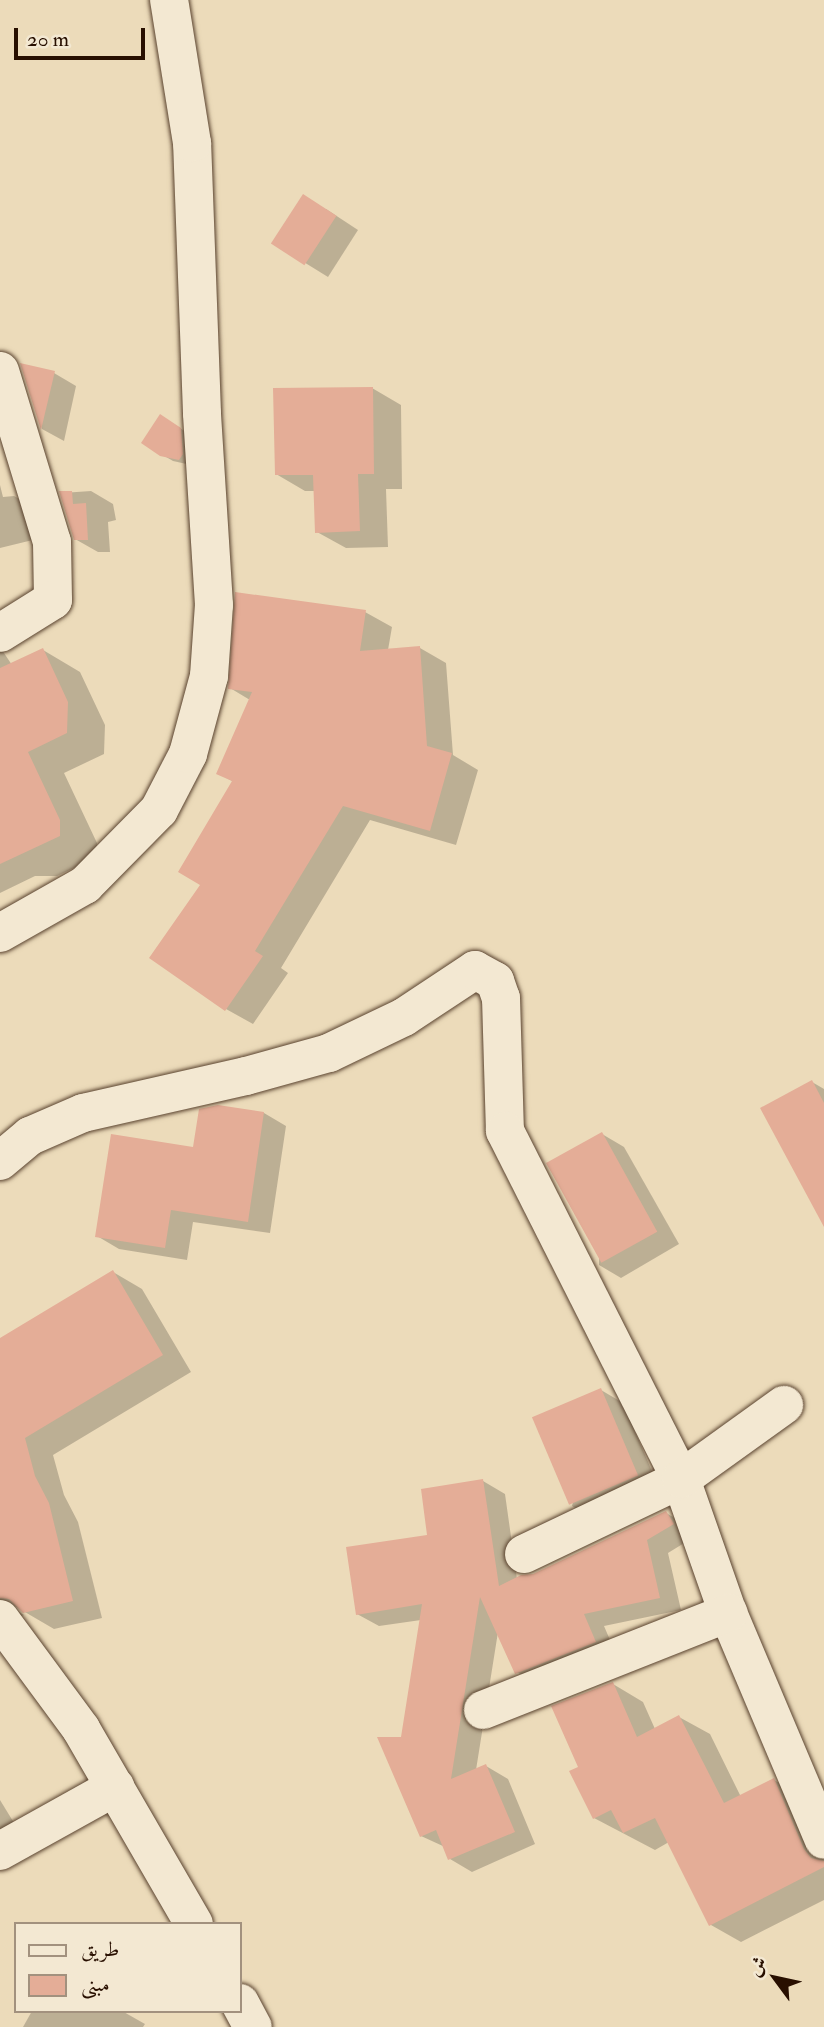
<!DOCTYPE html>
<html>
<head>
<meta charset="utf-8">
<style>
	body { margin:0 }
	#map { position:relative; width:824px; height:2027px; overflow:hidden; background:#ecdbba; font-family:"IM FELL Double Pica",Amiri,serif }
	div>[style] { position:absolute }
	.shadow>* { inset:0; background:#0003 }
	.building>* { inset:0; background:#e4ad97; transform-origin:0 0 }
	.roads { filter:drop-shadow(0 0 2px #59422e) drop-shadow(0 0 2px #59422e) }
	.minor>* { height:38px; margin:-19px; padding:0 19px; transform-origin:19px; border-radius:19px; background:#f3e8d2 }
	.secondary>* { height:38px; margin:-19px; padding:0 19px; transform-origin:19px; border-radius:19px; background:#f3e8d2 }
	span { translate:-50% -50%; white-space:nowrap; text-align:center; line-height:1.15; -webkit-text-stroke:7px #f3e8d2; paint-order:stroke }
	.legend { position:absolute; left:14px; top:1922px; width:228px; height:91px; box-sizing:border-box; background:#f3e8d2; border:2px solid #a2917e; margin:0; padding:9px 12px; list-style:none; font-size:21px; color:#280f00 }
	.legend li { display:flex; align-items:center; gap:14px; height:35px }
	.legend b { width:35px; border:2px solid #a2917e }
	.north { position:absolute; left:740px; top:1943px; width:70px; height:70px; -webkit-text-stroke:5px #f3e8d2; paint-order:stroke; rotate:303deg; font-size:19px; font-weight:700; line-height:28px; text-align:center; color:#280f00 }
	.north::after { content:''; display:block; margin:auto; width:24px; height:32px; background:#280f00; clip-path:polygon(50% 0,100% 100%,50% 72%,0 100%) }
	.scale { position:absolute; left:14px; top:28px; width:131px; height:32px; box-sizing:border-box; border:4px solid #280f00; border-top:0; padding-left:9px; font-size:21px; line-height:24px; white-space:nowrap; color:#280f00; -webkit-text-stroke:5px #f3e8d2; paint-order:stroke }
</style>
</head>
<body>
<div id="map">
	<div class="shadow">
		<i style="clip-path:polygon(326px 209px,358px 230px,328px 277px,273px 243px)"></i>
		<i style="clip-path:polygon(23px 366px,54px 373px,76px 386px,64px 441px,42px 429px)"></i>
		<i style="clip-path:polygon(372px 388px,401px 405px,402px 489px,386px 489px,388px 547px,346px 548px,317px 532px,316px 491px,305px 491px,276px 474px)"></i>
		<i style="clip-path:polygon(172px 423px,192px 436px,191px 465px,173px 461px,161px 454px)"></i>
		<i style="clip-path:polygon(0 485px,3px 497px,14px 496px,37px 509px,45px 537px,0 548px)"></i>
		<i style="clip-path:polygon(91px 491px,113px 504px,116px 520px,108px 522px,110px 552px,98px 552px,75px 539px,62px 493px)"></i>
		<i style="clip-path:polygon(365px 612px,392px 627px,388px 650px,420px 648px,446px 663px,453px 755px,478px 770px,456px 845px,370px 820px,281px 968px,288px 973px,253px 1024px,226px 1009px,203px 885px,234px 782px,219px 774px,250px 700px,230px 688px)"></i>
		<i style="clip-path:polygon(0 647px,12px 665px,43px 650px,80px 672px,105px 725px,104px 754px,64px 773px,97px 843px,97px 857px,57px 876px,35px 876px,0 893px)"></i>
		<i style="clip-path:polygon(812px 1082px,824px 1089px,824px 1208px)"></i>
		<i style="clip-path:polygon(218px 1107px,264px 1113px,286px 1126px,270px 1233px,193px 1222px,187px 1260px,119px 1249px,97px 1236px,194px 1149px)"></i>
		<i style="clip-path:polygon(602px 1134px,624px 1147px,679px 1244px,621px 1278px,599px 1265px)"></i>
		<i style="clip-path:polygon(113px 1272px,142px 1289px,191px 1372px,53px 1455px,64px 1495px,78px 1522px,102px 1618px,54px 1629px,6px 1601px,6px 1605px,24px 1615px,17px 1618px,0 1608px,0 1340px)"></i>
		<i style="clip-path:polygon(601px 1390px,623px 1403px,659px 1488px,594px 1519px,572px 1506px)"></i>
		<i style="clip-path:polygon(483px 1481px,505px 1494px,517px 1579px,534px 1575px,666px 1513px,687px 1525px,694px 1537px,668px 1553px,681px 1610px,604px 1626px,616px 1654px,539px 1685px,517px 1672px,498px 1632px,476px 1770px,486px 1766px,508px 1779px,535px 1844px,472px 1872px,450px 1859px,445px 1847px,421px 1836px,403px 1739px,421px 1620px,379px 1626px,357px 1614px)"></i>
		<i style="clip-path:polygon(613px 1684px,643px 1702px,655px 1729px,679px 1717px,710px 1734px,741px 1797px,774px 1780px,804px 1797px,824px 1844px,824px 1900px,741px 1942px,711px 1925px,669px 1842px,655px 1850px,594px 1818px,580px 1767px)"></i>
		<i style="clip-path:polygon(0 1800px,19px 1831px,0 1842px)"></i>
		<i style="clip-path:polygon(32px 2011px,122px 2011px,145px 2024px,143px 2027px,23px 2027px)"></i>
	</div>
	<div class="building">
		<i style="left:303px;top:194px;width:40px;height:59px;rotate:33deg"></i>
		<i style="clip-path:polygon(20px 363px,55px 371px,41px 430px)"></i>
		<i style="clip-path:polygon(373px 387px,374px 474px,358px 474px,360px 531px,315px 533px,313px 475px,275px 475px,273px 388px)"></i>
		<i style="clip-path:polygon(160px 414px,181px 428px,183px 454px,179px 460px,160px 456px,141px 443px)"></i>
		<i style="clip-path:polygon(59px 491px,72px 491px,73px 504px,86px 503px,88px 540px,74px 540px)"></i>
		<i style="clip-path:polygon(235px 592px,366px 610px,360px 651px,420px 646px,427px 746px,452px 753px,430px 831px,343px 806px,255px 951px,263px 956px,225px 1011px,149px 958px,200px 885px,178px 872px,232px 781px,216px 774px,252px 692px,228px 689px)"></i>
		<i style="clip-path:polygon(43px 648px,68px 702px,67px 733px,28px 752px,60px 820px,60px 836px,0 864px,0 668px)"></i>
		<i style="clip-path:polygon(812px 1080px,824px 1103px,824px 1227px,760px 1108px)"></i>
		<i style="clip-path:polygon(218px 1105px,264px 1112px,248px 1222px,171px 1210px,165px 1248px,95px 1237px,111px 1134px,193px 1147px,199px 1109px)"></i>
		<i style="left:602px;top:1132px;width:114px;height:64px;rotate:61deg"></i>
		<i style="clip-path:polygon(113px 1270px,163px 1355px,25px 1438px,35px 1476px,49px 1503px,73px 1601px,23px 1613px,9px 1599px,0 1598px,0 1338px)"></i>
		<i style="left:601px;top:1388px;width:95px;height:75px;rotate:67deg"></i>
		<i style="clip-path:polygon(483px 1479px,499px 1586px,521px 1575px,533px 1574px,666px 1511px,674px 1524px,647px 1540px,660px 1598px,584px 1614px,596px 1642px,515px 1674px,480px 1597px,451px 1779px,486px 1764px,515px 1832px,448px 1860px,436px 1830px,420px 1837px,377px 1737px,401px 1737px,422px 1604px,356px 1615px,346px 1547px,427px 1535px,421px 1489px)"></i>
		<i style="clip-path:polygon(613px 1682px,637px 1737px,679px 1715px,724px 1803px,774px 1778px,804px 1849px,811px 1858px,824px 1861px,824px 1867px,709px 1926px,655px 1818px,623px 1833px,611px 1810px,593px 1819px,569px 1771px,578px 1767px,551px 1706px)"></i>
	</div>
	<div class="roads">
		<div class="minor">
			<i style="left:0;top:371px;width:179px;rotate:73.1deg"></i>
			<i style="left:52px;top:542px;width:58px;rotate:89deg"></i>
			<i style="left:53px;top:600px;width:62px;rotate:148.1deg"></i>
			<i style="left:0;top:933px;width:98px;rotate:-29.5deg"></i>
			<i style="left:85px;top:885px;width:105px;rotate:-45.4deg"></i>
			<i style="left:159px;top:810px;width:63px;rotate:-62.6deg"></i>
			<i style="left:188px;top:754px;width:81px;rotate:-74.9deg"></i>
			<i style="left:209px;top:676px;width:71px;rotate:-86deg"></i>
			<i style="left:214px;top:605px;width:192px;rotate:-93.6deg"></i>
			<i style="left:202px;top:413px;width:270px;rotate:-92.1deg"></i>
			<i style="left:192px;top:143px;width:145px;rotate:-99.1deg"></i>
			<i style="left:0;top:1161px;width:39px;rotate:-40deg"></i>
			<i style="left:30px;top:1136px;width:58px;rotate:-23.5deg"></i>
			<i style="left:83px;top:1113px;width:167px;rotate:-12.8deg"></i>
			<i style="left:246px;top:1076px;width:86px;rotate:-15.5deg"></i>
			<i style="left:329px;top:1053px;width:83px;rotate:-25.6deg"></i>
			<i style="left:404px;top:1017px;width:85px;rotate:-33.5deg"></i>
			<i style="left:475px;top:970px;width:23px;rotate:29deg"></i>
			<i style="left:495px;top:981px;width:18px;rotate:71deg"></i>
			<i style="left:501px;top:998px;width:133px;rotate:88.3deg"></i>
			<i style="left:505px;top:1131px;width:390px;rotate:63.2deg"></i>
			<i style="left:681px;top:1479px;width:142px;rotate:70.7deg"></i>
			<i style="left:728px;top:1613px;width:246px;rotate:67.1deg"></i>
			<i style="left:524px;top:1554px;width:174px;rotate:-25.5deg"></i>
			<i style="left:681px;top:1479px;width:127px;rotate:-35.7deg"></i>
			<i style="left:483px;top:1710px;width:264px;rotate:-21.6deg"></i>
			<i style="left:0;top:1851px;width:132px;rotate:-29.1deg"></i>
		</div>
		<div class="secondary">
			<i style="left:0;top:1619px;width:137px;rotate:53.6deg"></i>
			<i style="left:81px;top:1729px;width:225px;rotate:59.9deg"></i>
			<i style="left:240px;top:2003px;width:27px;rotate:62deg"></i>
		</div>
	</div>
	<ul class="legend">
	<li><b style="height:9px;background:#f3e8d2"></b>طريق</li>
	<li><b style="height:19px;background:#e4ad97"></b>مبنى</li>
	</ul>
	<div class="north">ش</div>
	<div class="scale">20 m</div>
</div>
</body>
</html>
